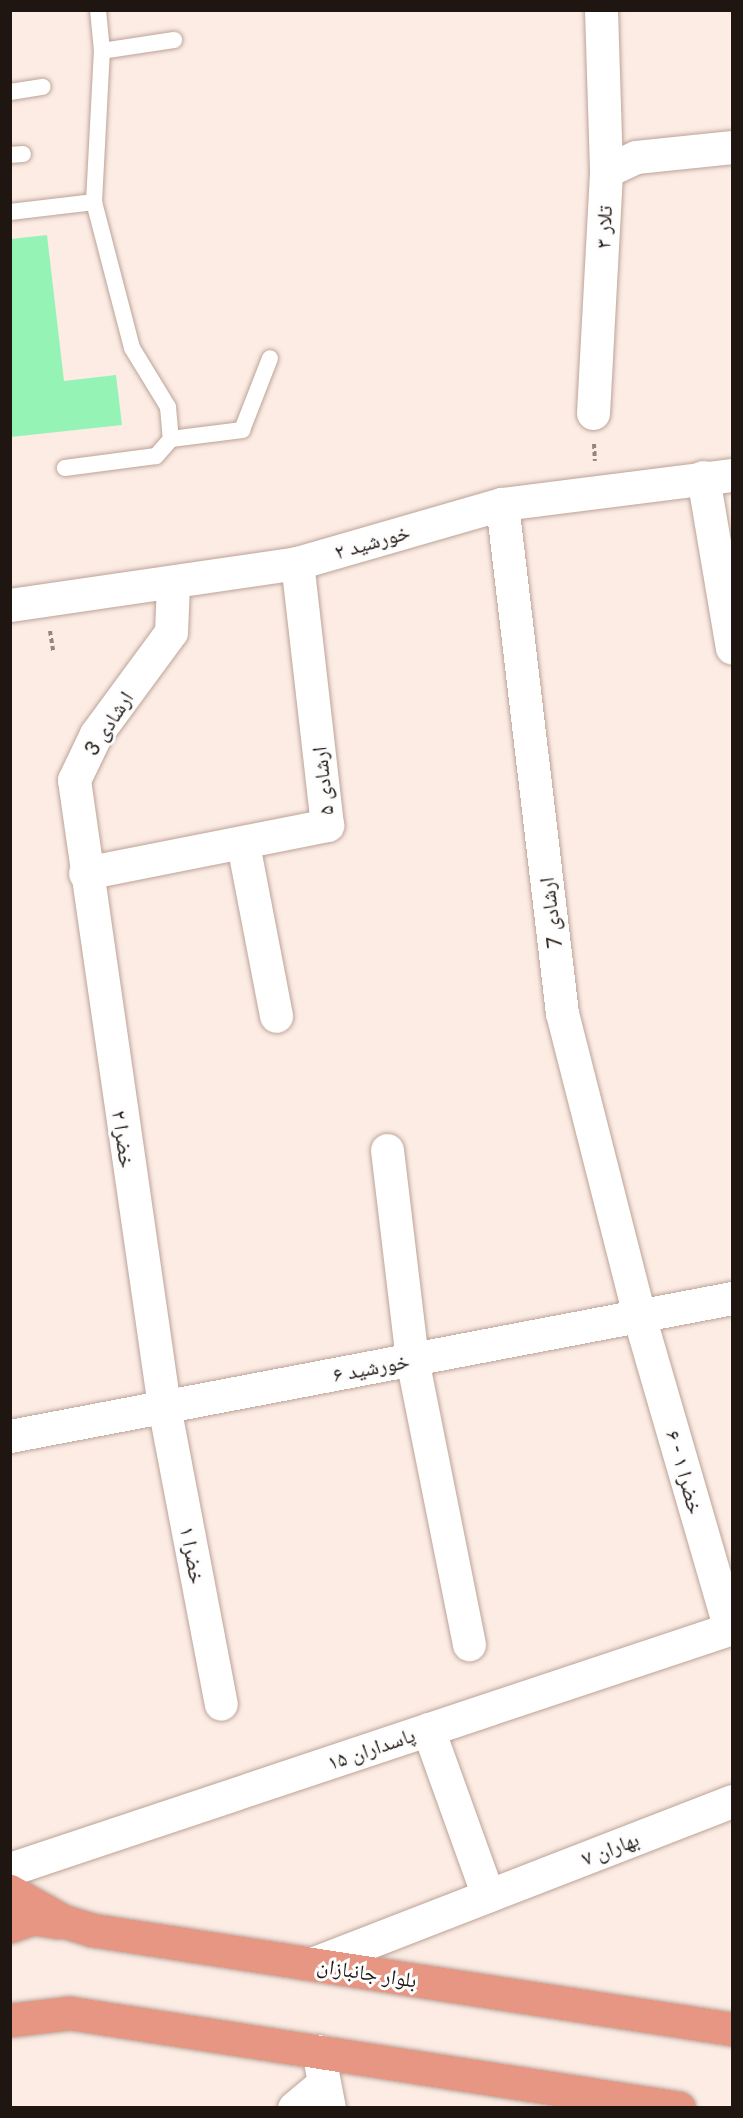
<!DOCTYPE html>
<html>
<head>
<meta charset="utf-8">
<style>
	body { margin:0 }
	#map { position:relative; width:743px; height:2118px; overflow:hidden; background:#fcece4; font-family:Lato,"Noto Naskh Arabic",sans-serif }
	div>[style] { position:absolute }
	.green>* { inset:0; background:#96f3b6 }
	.path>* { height:4px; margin-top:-2px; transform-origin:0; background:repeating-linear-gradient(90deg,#92857f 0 4.5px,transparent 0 7.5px) }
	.roads { filter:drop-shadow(0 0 2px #bca397) drop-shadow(0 0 2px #bca397) }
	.service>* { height:16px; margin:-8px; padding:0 8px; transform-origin:8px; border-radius:8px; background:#fff }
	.minor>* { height:33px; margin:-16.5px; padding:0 16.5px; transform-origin:16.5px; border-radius:16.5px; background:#fff }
	.trunk>* { height:33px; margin:-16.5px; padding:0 16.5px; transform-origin:16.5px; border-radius:16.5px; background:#e69682 }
	span { translate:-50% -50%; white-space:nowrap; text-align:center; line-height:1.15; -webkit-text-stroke:6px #fdfdfd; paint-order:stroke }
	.street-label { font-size:21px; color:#1f1611 }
	.frame { position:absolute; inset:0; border:12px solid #1f1611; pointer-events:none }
</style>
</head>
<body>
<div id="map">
	<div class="green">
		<i style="clip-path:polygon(47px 235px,64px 381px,116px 375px,122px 425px,11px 437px,11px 239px)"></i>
	</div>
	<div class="path">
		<i style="left:594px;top:444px;width:17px;rotate:87deg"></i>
		<i style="left:50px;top:631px;width:20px;rotate:81deg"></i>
	</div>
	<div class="roads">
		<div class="service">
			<i style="left:98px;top:10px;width:41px;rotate:84.4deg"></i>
			<i style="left:10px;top:92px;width:33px;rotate:-9deg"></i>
			<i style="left:10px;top:155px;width:13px;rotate:-4deg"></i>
			<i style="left:94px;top:202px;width:151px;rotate:-87deg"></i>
			<i style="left:102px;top:51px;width:73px;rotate:-8.7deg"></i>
			<i style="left:10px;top:212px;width:85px;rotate:-6.8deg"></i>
			<i style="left:94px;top:202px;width:151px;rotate:75.4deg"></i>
			<i style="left:132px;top:348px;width:69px;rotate:58.6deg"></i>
			<i style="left:168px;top:407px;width:32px;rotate:85deg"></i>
			<i style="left:171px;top:439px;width:23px;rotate:131deg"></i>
			<i style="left:156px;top:456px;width:92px;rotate:172.5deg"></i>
			<i style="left:171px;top:439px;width:72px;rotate:-7.2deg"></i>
			<i style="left:242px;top:430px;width:77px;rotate:-68.7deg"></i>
		</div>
		<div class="minor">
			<i style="left:601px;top:10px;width:161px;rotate:88.2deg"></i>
			<i style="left:593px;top:413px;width:242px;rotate:-86.9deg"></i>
			<i style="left:606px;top:171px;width:33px;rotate:-25deg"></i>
			<i style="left:636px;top:157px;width:97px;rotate:-5.9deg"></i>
			<i style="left:703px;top:477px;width:173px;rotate:80.4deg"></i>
			<i style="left:502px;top:504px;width:513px;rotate:83.28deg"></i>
			<i style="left:562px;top:1013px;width:313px;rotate:75.7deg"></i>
			<i style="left:639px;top:1316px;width:326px;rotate:73.8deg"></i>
			<i style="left:173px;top:583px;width:49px;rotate:92.3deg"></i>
			<i style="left:171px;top:632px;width:127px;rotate:126.3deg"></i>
			<i style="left:96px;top:734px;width:51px;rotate:115.6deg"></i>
			<i style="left:74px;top:780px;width:632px;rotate:81.82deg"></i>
			<i style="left:164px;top:1406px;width:303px;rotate:79.2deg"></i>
			<i style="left:10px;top:605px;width:290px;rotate:-8.3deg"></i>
			<i style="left:297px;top:563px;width:213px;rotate:-16.1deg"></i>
			<i style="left:502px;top:504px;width:232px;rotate:-7.2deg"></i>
			<i style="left:243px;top:844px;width:175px;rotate:79.1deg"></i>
			<i style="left:85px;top:873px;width:247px;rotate:-11.2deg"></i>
			<i style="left:327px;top:825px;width:264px;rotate:-96.5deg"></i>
			<i style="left:387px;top:1150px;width:210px;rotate:83.2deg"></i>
			<i style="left:412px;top:1359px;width:291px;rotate:78.7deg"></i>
			<i style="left:10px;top:1436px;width:735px;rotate:-10.82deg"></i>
			<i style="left:428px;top:1729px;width:177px;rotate:70.2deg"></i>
			<i style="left:10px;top:1869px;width:761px;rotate:-18.46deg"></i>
			<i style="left:312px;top:1964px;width:451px;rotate:-21.2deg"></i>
			<i style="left:318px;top:2051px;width:58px;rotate:79.1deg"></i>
			<i style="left:294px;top:2108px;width:38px;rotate:-40deg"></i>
		</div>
		<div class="trunk">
			<i style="left:10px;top:1891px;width:61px;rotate:29.5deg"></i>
			<i style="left:63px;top:1921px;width:30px;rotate:17deg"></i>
			<i style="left:92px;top:1930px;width:648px;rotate:8.79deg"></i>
			<i style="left:10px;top:1926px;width:24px;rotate:-19deg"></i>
			<i style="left:33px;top:1918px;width:25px;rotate:9deg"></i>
			<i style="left:10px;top:2020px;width:60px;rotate:-6.7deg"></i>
			<i style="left:70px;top:2013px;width:616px;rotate:8.87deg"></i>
		</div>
	</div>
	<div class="street-label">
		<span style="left:603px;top:227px;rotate:-87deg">تلار ۳</span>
		<span style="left:372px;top:541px;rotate:-16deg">خورشید ۲</span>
		<span style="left:108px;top:723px;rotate:-57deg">ارشادی 3</span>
		<span style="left:322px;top:781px;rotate:-96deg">ارشادی ۵</span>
		<span style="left:550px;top:913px;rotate:-97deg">ارشادی 7</span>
		<span style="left:124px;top:1139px;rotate:82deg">خضرا ۲</span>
		<span style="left:371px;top:1367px;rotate:-11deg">خورشید ۶</span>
		<span style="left:685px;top:1472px;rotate:74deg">خضرا ۱ - ۶</span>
		<span style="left:193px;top:1555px;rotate:79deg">خضرا ۱</span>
		<span style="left:371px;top:1748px;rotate:-19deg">پاسداران ۱۵</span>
		<span style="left:610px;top:1848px;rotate:-21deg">بهاران ۷</span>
		<span style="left:367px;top:1972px;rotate:9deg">بلوار جانبازان</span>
	</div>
	<div class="frame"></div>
</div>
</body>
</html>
